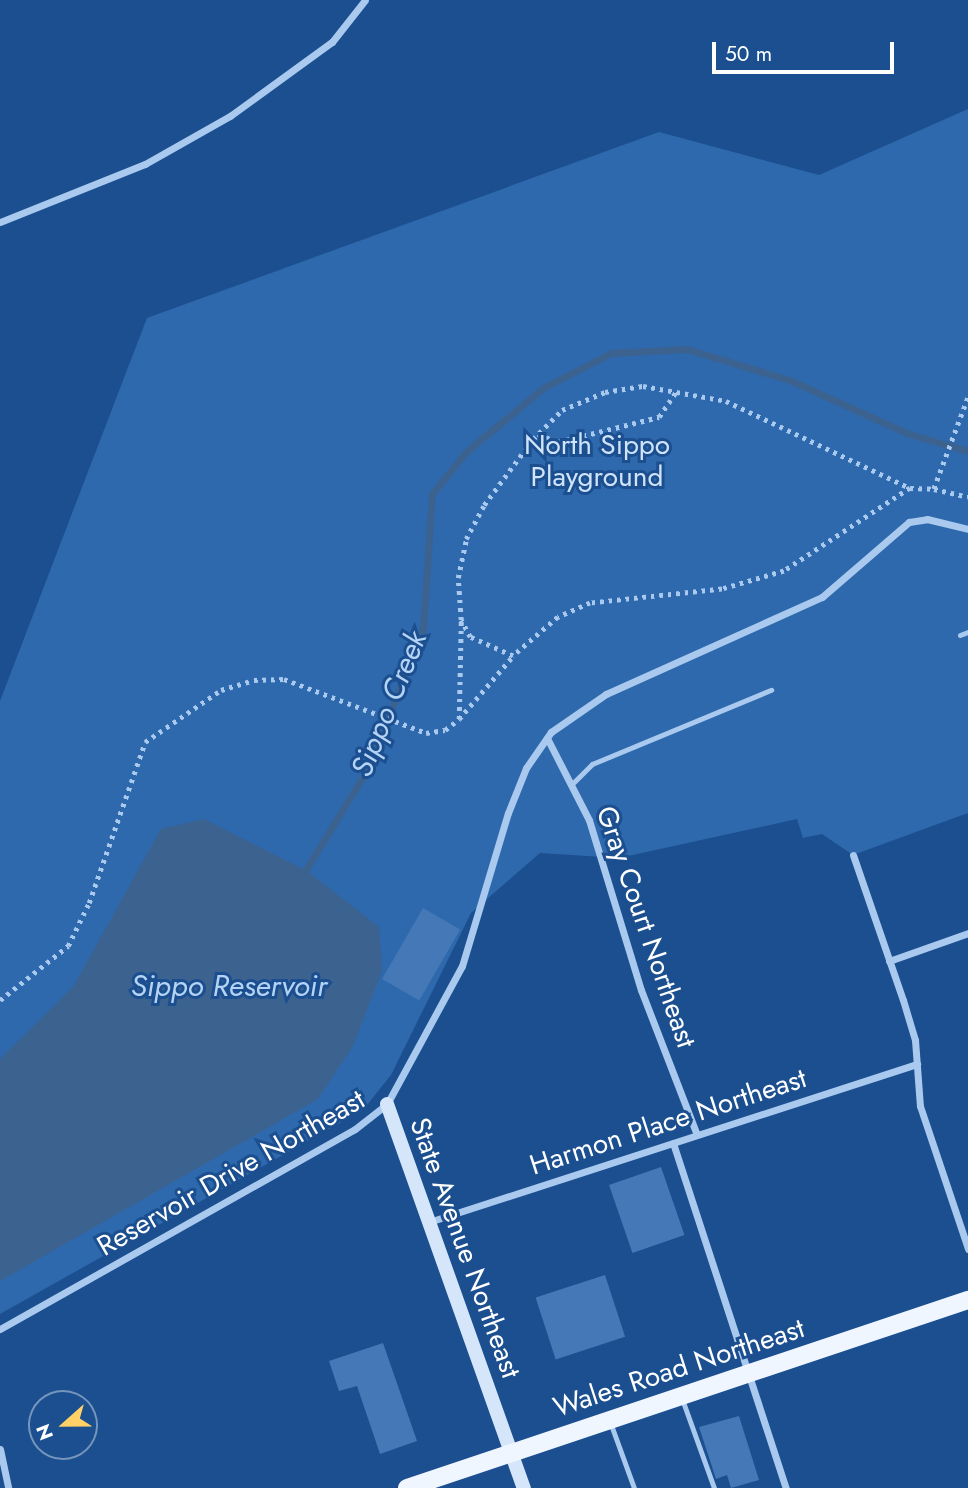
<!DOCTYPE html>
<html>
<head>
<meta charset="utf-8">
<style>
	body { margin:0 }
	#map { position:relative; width:968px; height:1488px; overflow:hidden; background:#1b4f8f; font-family:Jost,sans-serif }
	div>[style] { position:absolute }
	.green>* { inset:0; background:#2e69ad }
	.water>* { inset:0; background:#3c6290 }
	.stream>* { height:7px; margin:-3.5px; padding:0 3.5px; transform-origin:3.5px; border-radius:3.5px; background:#3c6290 }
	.building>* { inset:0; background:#4478b7; transform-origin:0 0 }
	.path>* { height:4.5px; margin-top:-2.25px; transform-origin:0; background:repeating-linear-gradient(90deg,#a9c9ee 0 3.5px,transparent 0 8.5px) }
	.lane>* { height:5px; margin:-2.5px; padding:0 2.5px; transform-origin:2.5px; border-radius:2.5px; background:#a9c9ee }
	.street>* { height:7px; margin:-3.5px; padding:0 3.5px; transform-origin:3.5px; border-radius:3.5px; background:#a9c9ee }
	.secondary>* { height:14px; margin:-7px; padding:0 7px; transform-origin:7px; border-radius:7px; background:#d6e6fa }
	.primary>* { height:18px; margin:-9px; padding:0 9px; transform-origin:9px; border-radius:9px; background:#f0f6ff }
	span { translate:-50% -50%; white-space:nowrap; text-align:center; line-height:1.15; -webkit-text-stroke:6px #1b4f8f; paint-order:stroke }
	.park-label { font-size:28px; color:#cfe3fa }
	.street-label { font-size:28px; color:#fff }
	.water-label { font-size:30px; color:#b5d3f5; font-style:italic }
	.north { position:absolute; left:28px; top:1390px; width:70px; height:70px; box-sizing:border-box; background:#1b4f8f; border:2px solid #7695bc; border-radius:50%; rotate:249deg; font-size:19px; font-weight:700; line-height:28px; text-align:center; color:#fff }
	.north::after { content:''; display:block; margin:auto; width:24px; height:32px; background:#ffd166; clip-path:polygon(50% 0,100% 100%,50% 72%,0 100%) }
	.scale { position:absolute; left:712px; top:42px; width:182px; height:32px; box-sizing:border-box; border:4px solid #fff; border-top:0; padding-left:9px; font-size:21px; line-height:24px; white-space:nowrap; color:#fff; -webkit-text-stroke:5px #1b4f8f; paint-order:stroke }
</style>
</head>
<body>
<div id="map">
	<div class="green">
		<i style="clip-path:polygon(968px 109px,968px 813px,853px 855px,822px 834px,803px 838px,797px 819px,619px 858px,540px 853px,471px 913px,391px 1075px,363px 1110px,0 1314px,0 701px,147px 318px,659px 132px,819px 175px)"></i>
	</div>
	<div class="water">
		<i style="clip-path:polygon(204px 819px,307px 871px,379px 927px,382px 971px,353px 1046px,318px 1099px,0 1281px,0 1059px,73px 987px,161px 829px)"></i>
	</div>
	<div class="stream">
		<i style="left:302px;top:876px;width:130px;rotate:-58.5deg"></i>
		<i style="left:370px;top:765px;width:147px;rotate:-68.9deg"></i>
		<i style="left:423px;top:628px;width:134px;rotate:-86.2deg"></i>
		<i style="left:432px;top:494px;width:54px;rotate:-51deg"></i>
		<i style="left:466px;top:452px;width:100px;rotate:-39.7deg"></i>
		<i style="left:543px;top:388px;width:76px;rotate:-27.2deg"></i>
		<i style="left:611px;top:353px;width:76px;rotate:-3deg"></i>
		<i style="left:687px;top:349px;width:110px;rotate:16.9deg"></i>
		<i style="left:792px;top:381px;width:128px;rotate:24.4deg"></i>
		<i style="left:909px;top:434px;width:61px;rotate:16.1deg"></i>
	</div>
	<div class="building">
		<i style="left:423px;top:908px;width:43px;height:82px;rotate:30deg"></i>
		<i style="left:661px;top:1167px;width:72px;height:55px;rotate:71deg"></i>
		<i style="left:605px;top:1275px;width:65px;height:73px;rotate:72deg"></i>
		<i style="clip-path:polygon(383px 1343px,417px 1441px,380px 1454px,357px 1386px,339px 1391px,329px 1361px)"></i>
		<i style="clip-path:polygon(739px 1416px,759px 1480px,731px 1488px,727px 1475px,716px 1479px,699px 1427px)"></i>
	</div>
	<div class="path">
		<i style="left:968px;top:398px;width:97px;rotate:110.5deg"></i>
		<i style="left:934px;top:489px;width:35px;rotate:13deg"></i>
		<i style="left:538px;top:434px;width:22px;rotate:22deg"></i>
		<i style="left:558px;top:442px;width:104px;rotate:-13.9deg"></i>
		<i style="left:659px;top:417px;width:32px;rotate:-56deg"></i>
		<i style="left:910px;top:488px;width:151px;rotate:146.6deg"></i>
		<i style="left:784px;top:571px;width:65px;rotate:163.8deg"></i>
		<i style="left:722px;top:589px;width:133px;rotate:173.9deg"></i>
		<i style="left:590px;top:603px;width:35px;rotate:156deg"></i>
		<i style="left:558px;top:617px;width:60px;rotate:139.1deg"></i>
		<i style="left:513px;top:656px;width:47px;rotate:-156.2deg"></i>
		<i style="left:470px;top:637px;width:19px;rotate:-118deg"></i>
		<i style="left:461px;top:620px;width:42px;rotate:-94.1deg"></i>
		<i style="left:458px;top:578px;width:40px;rotate:-78deg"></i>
		<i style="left:466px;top:539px;width:38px;rotate:-62deg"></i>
		<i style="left:484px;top:505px;width:82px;rotate:-53.4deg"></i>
		<i style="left:533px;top:439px;width:41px;rotate:-45deg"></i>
		<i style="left:562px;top:410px;width:47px;rotate:-22.7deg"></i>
		<i style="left:605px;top:392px;width:38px;rotate:-9deg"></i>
		<i style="left:643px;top:386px;width:84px;rotate:10.2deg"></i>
		<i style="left:726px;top:401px;width:204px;rotate:25.3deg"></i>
		<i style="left:910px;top:488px;width:24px;rotate:2deg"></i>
		<i style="left:459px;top:719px;width:99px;rotate:-88.8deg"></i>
		<i style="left:0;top:1000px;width:87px;rotate:-38.5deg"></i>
		<i style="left:68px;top:946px;width:48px;rotate:-64deg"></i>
		<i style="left:89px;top:903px;width:170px;rotate:-70.8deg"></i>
		<i style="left:145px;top:742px;width:92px;rotate:-34.4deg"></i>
		<i style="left:221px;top:690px;width:34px;rotate:-17deg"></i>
		<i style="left:254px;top:680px;width:30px;rotate:-2deg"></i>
		<i style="left:284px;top:679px;width:152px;rotate:20.8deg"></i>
		<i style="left:426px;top:733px;width:19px;rotate:-9deg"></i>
		<i style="left:445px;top:730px;width:18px;rotate:-38deg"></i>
		<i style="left:459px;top:719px;width:83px;rotate:-49.4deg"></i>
	</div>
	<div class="lane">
		<i style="left:960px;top:635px;width:9px;rotate:-21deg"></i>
		<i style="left:573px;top:783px;width:27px;rotate:-45deg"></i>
		<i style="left:592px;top:764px;width:194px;rotate:-22.5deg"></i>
		<i style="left:682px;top:1399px;width:95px;rotate:70.2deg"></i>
		<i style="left:610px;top:1422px;width:70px;rotate:70deg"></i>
	</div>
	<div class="street">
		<i style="left:0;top:222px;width:156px;rotate:-21.8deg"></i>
		<i style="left:145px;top:164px;width:98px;rotate:-29.5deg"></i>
		<i style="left:230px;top:116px;width:126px;rotate:-36deg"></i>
		<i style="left:332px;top:42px;width:53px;rotate:-51.8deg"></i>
		<i style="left:547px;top:738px;width:92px;rotate:62.9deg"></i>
		<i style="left:589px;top:820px;width:178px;rotate:73deg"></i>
		<i style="left:641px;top:990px;width:155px;rotate:68.9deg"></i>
		<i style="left:853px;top:855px;width:153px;rotate:71deg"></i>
		<i style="left:903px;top:1000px;width:42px;rotate:73.3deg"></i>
		<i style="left:915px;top:1040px;width:66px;rotate:85.7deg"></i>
		<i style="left:920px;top:1106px;width:151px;rotate:71.4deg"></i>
		<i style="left:889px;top:961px;width:84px;rotate:-19.5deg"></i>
		<i style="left:673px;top:1143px;width:363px;rotate:71.9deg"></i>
		<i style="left:432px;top:1221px;width:510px;rotate:-17.94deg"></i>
		<i style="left:0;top:1329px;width:407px;rotate:-29.4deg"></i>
		<i style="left:355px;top:1129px;width:41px;rotate:-38deg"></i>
		<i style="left:387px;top:1104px;width:157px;rotate:-61.5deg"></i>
		<i style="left:462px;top:966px;width:160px;rotate:-73.3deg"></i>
		<i style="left:508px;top:813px;width:48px;rotate:-68.2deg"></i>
		<i style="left:526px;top:768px;width:44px;rotate:-55.2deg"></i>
		<i style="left:551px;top:732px;width:67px;rotate:-34.6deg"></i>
		<i style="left:606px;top:694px;width:237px;rotate:-24.2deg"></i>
		<i style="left:822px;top:597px;width:115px;rotate:-40.8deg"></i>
		<i style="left:909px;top:522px;width:18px;rotate:-9deg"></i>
		<i style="left:927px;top:519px;width:42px;rotate:13.7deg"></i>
		<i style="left:0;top:1449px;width:40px;rotate:78deg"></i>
	</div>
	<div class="secondary">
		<i style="left:387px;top:1104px;width:408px;rotate:70.4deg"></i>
	</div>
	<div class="primary">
		<i style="left:407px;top:1488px;width:592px;rotate:-18.53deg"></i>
	</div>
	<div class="park-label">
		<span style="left:597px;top:461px">North Sippo<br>Playground</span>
	</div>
	<div class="street-label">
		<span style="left:646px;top:927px;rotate:71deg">Gray Court Northeast</span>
		<span style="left:668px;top:1122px;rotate:-18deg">Harmon Place Northeast</span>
		<span style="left:231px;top:1173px;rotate:-30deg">Reservoir Drive Northeast</span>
		<span style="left:465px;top:1248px;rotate:70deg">State Avenue Northeast</span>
		<span style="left:679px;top:1368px;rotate:-18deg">Wales Road Northeast</span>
	</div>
	<div class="water-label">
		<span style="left:389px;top:704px;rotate:-68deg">Sippo Creek</span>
		<span style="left:229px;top:986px">Sippo Reservoir</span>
	</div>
	<div class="north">N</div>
	<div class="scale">50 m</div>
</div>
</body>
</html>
